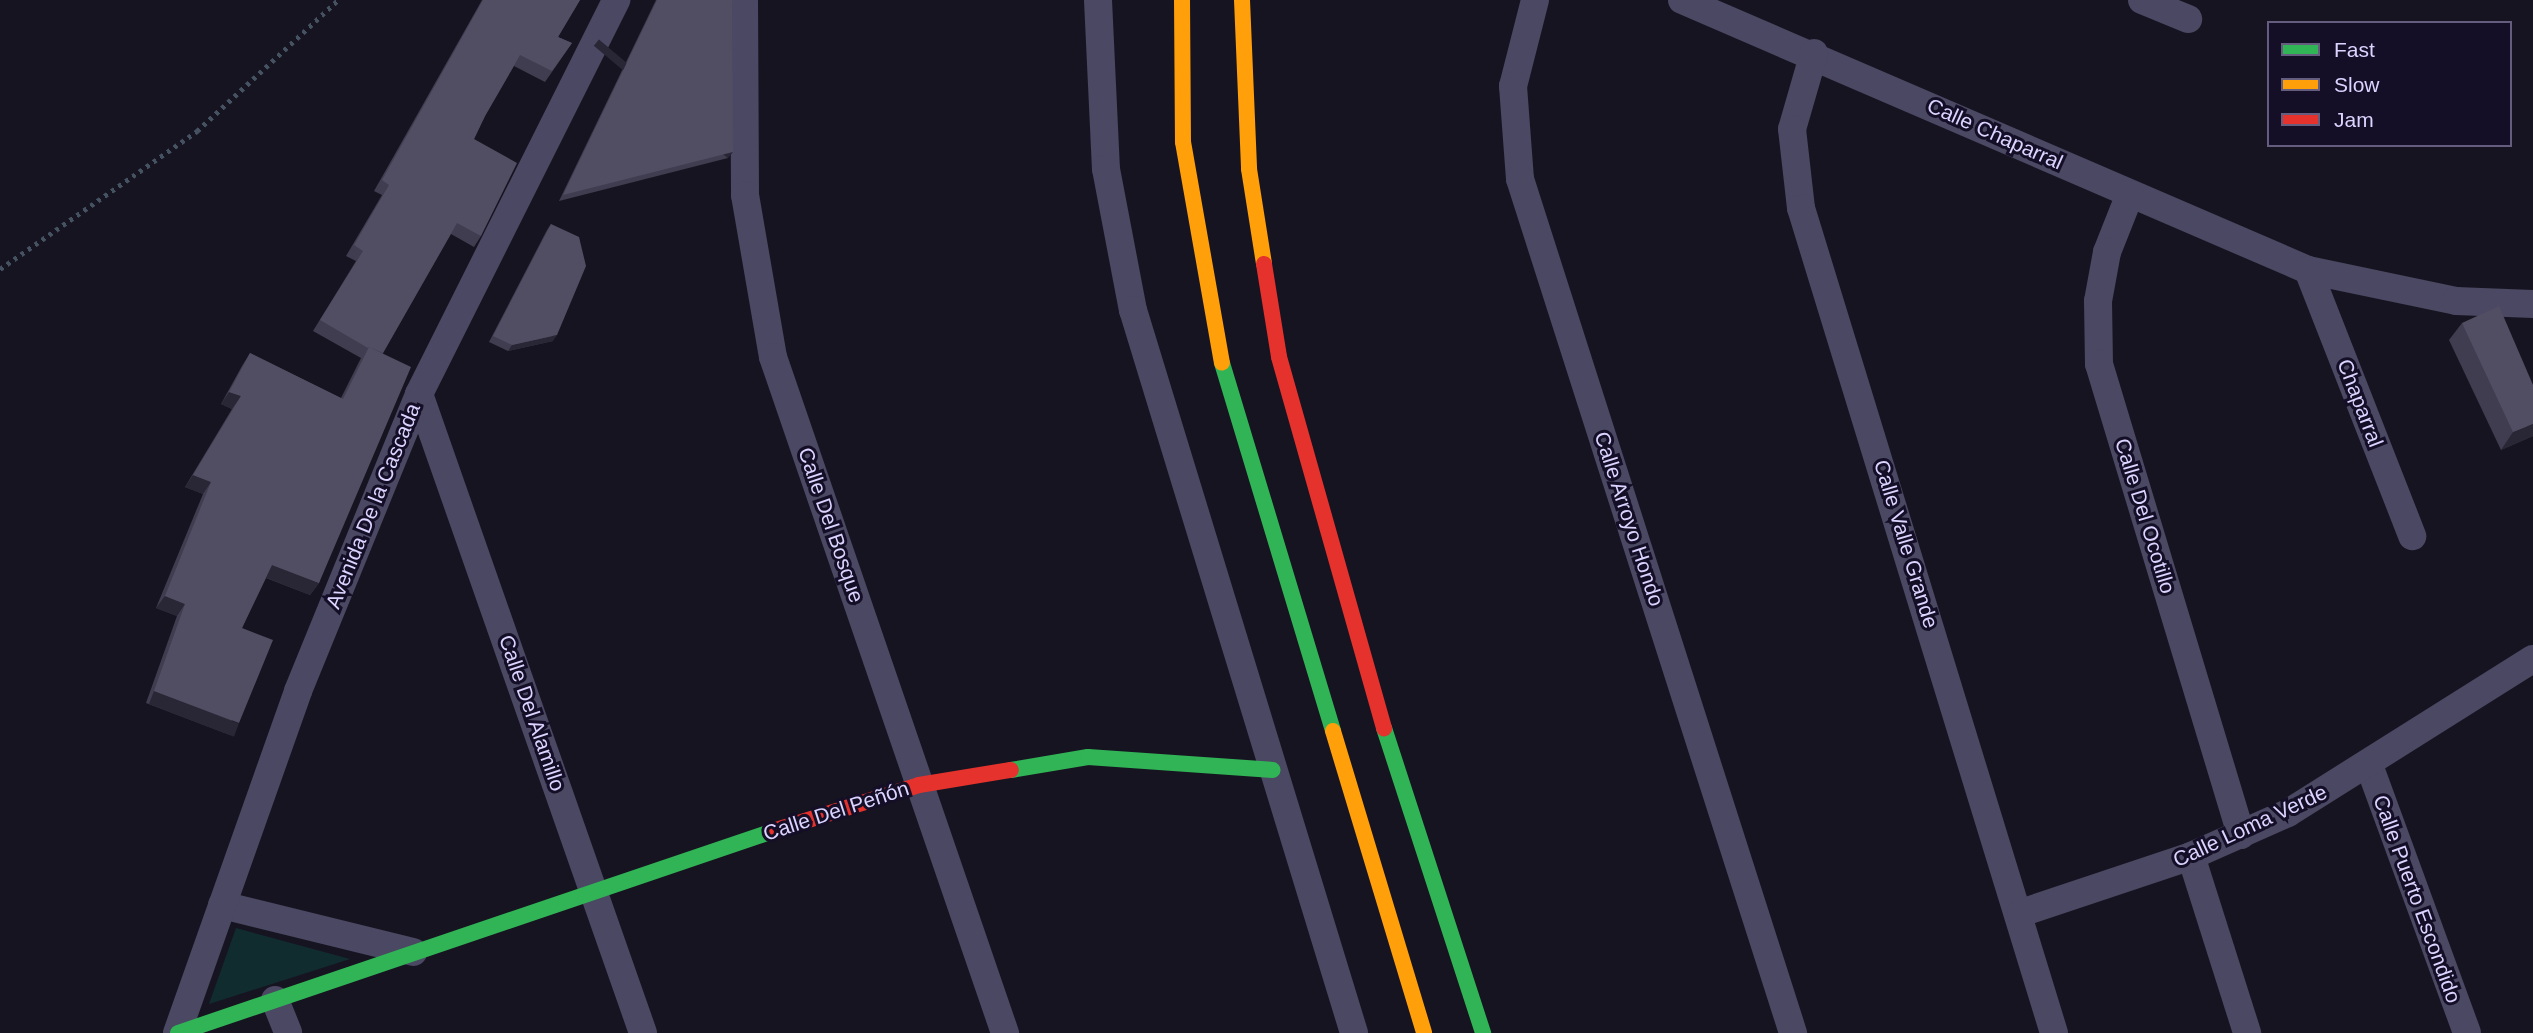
<!DOCTYPE html>
<html>
<head>
<meta charset="utf-8">
<style>
	body { margin:0 }
	#map { position:relative; width:2533px; height:1033px; overflow:hidden; background:#171421; font-family:Arial,sans-serif }
	div>[style] { position:absolute }
	.green>* { inset:0; background:#112c2f }
	.path>* { height:4.5px; margin-top:-2.25px; transform-origin:0; background:repeating-linear-gradient(90deg,#455262 0 3.5px,transparent 0 8.5px) }
	.street>* { height:28px; margin:-14px; padding:0 14px; transform-origin:14px; border-radius:14px; background:#4a4862 }
	.fast>* { height:16px; margin:-8px; padding:0 8px; transform-origin:8px; border-radius:8px; background:#30b455 }
	.slow>* { height:16px; margin:-8px; padding:0 8px; transform-origin:8px; border-radius:8px; background:#ff9f0a }
	.jam>* { height:16px; margin:-8px; padding:0 8px; transform-origin:8px; border-radius:8px; background:#e5322d }
	.wall>* { inset:0; background:#413d50 }
	.shaded-wall>* { inset:0; background:#292635; transform-origin:0 0 }
	.building>* { inset:0; background:#514e63 }
	span { translate:-50% -50%; white-space:nowrap; text-align:center; line-height:1.15; -webkit-text-stroke:6px #140e27; paint-order:stroke }
	.street-label { font-size:21px; color:#dbd4ff }
	.legend { position:absolute; left:2267px; top:21px; width:245px; height:126px; box-sizing:border-box; background:#140e27; border:2px solid #645d7d; margin:0; padding:9px 12px; list-style:none; font-size:21px; color:#dbd4ff }
	.legend li { display:flex; align-items:center; gap:14px; height:35px }
	.legend b { width:35px; border:2px solid #645d7d }
</style>
</head>
<body>
<div id="map">
	<div class="green">
		<i style="clip-path:polygon(236px 928px,350px 959px,209px 1004px)"></i>
	</div>
	<div class="path">
		<i style="left:0;top:269px;width:241px;rotate:-35deg"></i>
		<i style="left:197px;top:131px;width:192px;rotate:-42.9deg"></i>
	</div>
	<div class="street">
		<i style="left:744px;top:0;width:195px;rotate:89.7deg"></i>
		<i style="left:745px;top:195px;width:164px;rotate:80.2deg"></i>
		<i style="left:773px;top:357px;width:715px;rotate:71.06deg"></i>
		<i style="left:1098px;top:0;width:169px;rotate:87.3deg"></i>
		<i style="left:1106px;top:169px;width:144px;rotate:79.2deg"></i>
		<i style="left:1133px;top:310px;width:756px;rotate:73deg"></i>
		<i style="left:1535px;top:0;width:89px;rotate:104.3deg"></i>
		<i style="left:1513px;top:86px;width:93px;rotate:85.7deg"></i>
		<i style="left:1520px;top:179px;width:897px;rotate:72.27deg"></i>
		<i style="left:1682px;top:0;width:682px;rotate:23.33deg"></i>
		<i style="left:2308px;top:270px;width:151px;rotate:11.8deg"></i>
		<i style="left:2456px;top:301px;width:77px;rotate:2.2deg"></i>
		<i style="left:2142px;top:0;width:50px;rotate:22.4deg"></i>
		<i style="left:1814px;top:53px;width:79px;rotate:106.1deg"></i>
		<i style="left:1792px;top:129px;width:80px;rotate:83.5deg"></i>
		<i style="left:1801px;top:208px;width:863px;rotate:72.95deg"></i>
		<i style="left:2130px;top:194px;width:62px;rotate:111.6deg"></i>
		<i style="left:2107px;top:252px;width:50px;rotate:100.4deg"></i>
		<i style="left:2098px;top:301px;width:63px;rotate:89.1deg"></i>
		<i style="left:2099px;top:364px;width:492px;rotate:73.2deg"></i>
		<i style="left:2308px;top:270px;width:286px;rotate:68.6deg"></i>
		<i style="left:419px;top:394px;width:677px;rotate:70.68deg"></i>
		<i style="left:2369px;top:765px;width:285px;rotate:69.9deg"></i>
		<i style="left:2191px;top:856px;width:186px;rotate:72.4deg"></i>
		<i style="left:222px;top:905px;width:197px;rotate:13.8deg"></i>
		<i style="left:2021px;top:913px;width:179px;rotate:-18.5deg"></i>
		<i style="left:2191px;top:856px;width:106px;rotate:-23.9deg"></i>
		<i style="left:2288px;top:813px;width:289px;rotate:-32.2deg"></i>
		<i style="left:275px;top:1000px;width:35px;rotate:68deg"></i>
		<i style="left:177px;top:1033px;width:363px;rotate:-70.5deg"></i>
		<i style="left:298px;top:691px;width:321px;rotate:-67.8deg"></i>
		<i style="left:419px;top:394px;width:441px;rotate:-63.4deg"></i>
	</div>
	<div class="fast">
		<i style="left:1222px;top:363px;width:384px;rotate:73.2deg"></i>
		<i style="left:1384px;top:728px;width:321px;rotate:72deg"></i>
		<i style="left:1011px;top:770px;width:78px;rotate:-9.6deg"></i>
		<i style="left:1088px;top:757px;width:185px;rotate:4deg"></i>
		<i style="left:178px;top:1033px;width:625px;rotate:-18.75deg"></i>
	</div>
	<div class="slow">
		<i style="left:1182px;top:0;width:142px;rotate:89.6deg"></i>
		<i style="left:1183px;top:142px;width:224px;rotate:80deg"></i>
		<i style="left:1242px;top:0;width:169px;rotate:87.6deg"></i>
		<i style="left:1249px;top:169px;width:96px;rotate:81deg"></i>
		<i style="left:1333px;top:731px;width:315px;rotate:73.2deg"></i>
	</div>
	<div class="jam">
		<i style="left:1264px;top:264px;width:94px;rotate:80.8deg"></i>
		<i style="left:1279px;top:357px;width:386px;rotate:74.2deg"></i>
		<i style="left:770px;top:832px;width:156px;rotate:-17.5deg"></i>
		<i style="left:919px;top:785px;width:93px;rotate:-9.3deg"></i>
	</div>
	<div class="wall">
		<i style="clip-path:polygon(482px 0,580px 0,558px 37px,572px 43px,545px 82px,514px 66px,485px 116px,474px 139px,481px 236px,474px 247px,451px 234px,383px 353px,319px 583px,310px 595px,266px 578px,242px 628px,230px 735px,146px 703px,177px 616px,156px 608px,203px 494px,185px 487px,232px 409px,221px 404px,242px 366px,250px 353px,341px 398px,361px 358px,313px 331px,356px 261px,346px 256px,382px 195px,374px 191px)"></i>
		<i style="clip-path:polygon(656px 0,732px 0,728px 158px,559px 201px)"></i>
		<i style="clip-path:polygon(551px 224px,553px 341px,508px 351px,489px 342px,547px 230px)"></i>
		<i style="clip-path:polygon(2462px 323px,2533px 436px,2501px 450px,2449px 340px)"></i>
	</div>
	<div class="shaded-wall">
		<i style="left:733px;top:152px;width:8px;height:175px;rotate:130deg"></i>
		<i style="clip-path:polygon(557px 335px,553px 341px,508px 351px,512px 345px)"></i>
		<i style="clip-path:polygon(229px 392px,241px 396px,232px 409px,221px 404px)"></i>
		<i style="clip-path:polygon(2533px 424px,2533px 436px,2501px 450px,2513px 432px)"></i>
		<i style="clip-path:polygon(193px 475px,211px 482px,203px 494px,185px 487px)"></i>
		<i style="clip-path:polygon(272px 565px,319px 583px,310px 595px,264px 577px)"></i>
		<i style="clip-path:polygon(165px 596px,185px 604px,177px 616px,156px 608px)"></i>
		<i style="left:154px;top:691px;width:91px;height:14px;rotate:21deg"></i>
	</div>
	<div class="building">
		<i style="clip-path:polygon(483px 0,580px 0,558px 37px,572px 43px,552px 71px,520px 55px,485px 116px,474px 139px,517px 163px,481px 236px,457px 223px,383px 353px,369px 347px,368px 348px,320px 320px,363px 251px,354px 245px,389px 185px,382px 180px)"></i>
		<i style="clip-path:polygon(657px 0,732px 0,733px 152px,563px 195px)"></i>
		<i style="clip-path:polygon(551px 224px,579px 237px,586px 266px,557px 335px,512px 345px,493px 336px)"></i>
		<i style="clip-path:polygon(2499px 306px,2533px 385px,2533px 424px,2513px 432px,2462px 323px)"></i>
		<i style="clip-path:polygon(369px 347px,411px 367px,319px 583px,272px 565px,242px 628px,273px 640px,239px 723px,154px 691px,185px 604px,165px 596px,211px 482px,193px 475px,241px 396px,229px 392px,250px 353px,343px 399px)"></i>
	</div>
	<div class="street-label">
		<span style="left:1995px;top:134px;rotate:24deg">Calle Chaparral</span>
		<span style="left:2360px;top:403px;rotate:69deg">Chaparral</span>
		<span style="left:373px;top:506px;rotate:-68deg">Avenida De la Cascada</span>
		<span style="left:2145px;top:516px;rotate:73deg">Calle Del Ocotillo</span>
		<span style="left:1629px;top:519px;rotate:72deg">Calle Arroyo Hondo</span>
		<span style="left:831px;top:525px;rotate:71deg">Calle Del Bosque</span>
		<span style="left:1906px;top:544px;rotate:73deg">Calle Valle Grande</span>
		<span style="left:532px;top:713px;rotate:71deg">Calle Del Alamillo</span>
		<span style="left:836px;top:811px;rotate:-18deg">Calle Del Peñón</span>
		<span style="left:2250px;top:826px;rotate:-25deg">Calle Loma Verde</span>
		<span style="left:2417px;top:899px;rotate:70deg">Calle Puerto Escondido</span>
	</div>
	<ul class="legend">
	<li><b style="height:9px;background:#30b455"></b>Fast</li>
	<li><b style="height:9px;background:#ff9f0a"></b>Slow</li>
	<li><b style="height:9px;background:#e5322d"></b>Jam</li>
	</ul>
</div>
</body>
</html>
